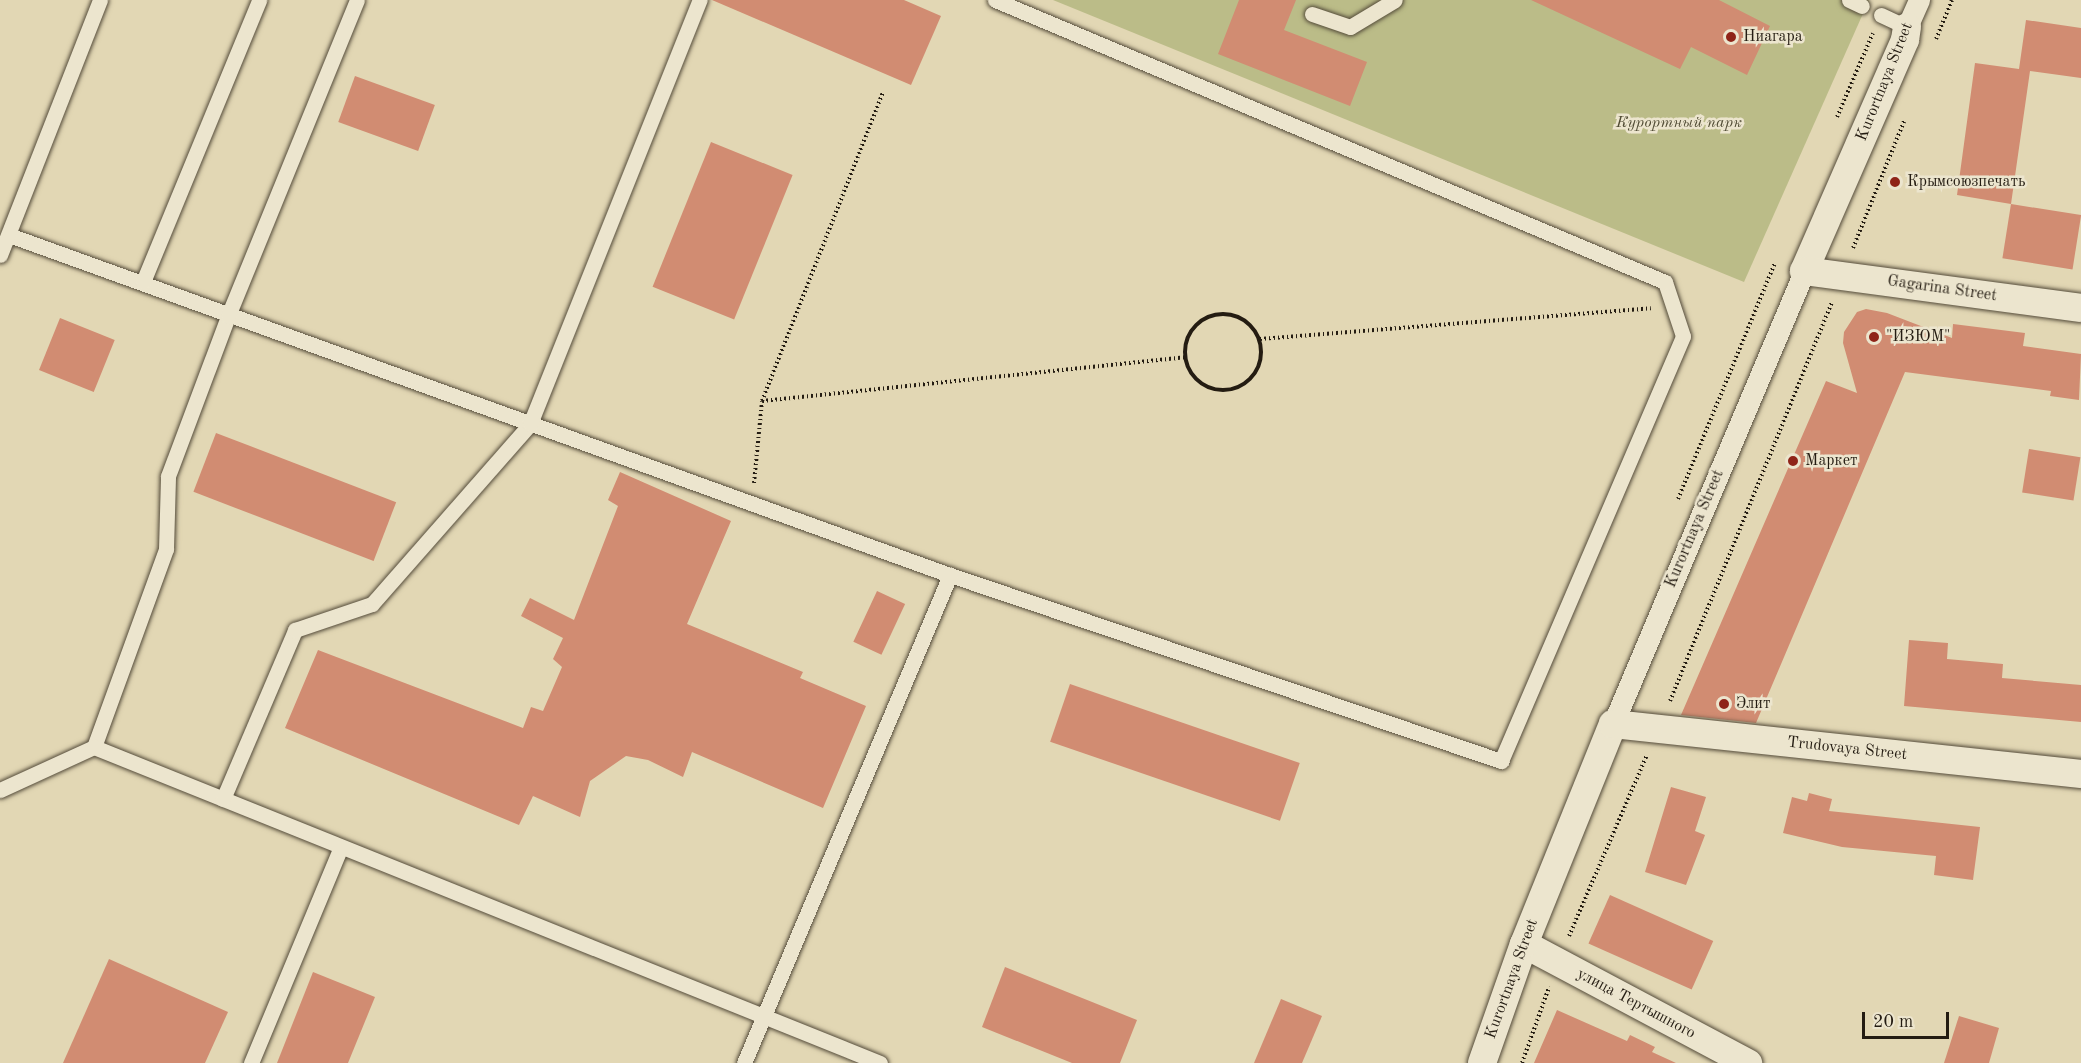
<!DOCTYPE html>
<html>
<head>
<meta charset="utf-8">
<style>
	body { margin:0 }
	#map { position:relative; width:2081px; height:1063px; overflow:hidden; background:#e2d7b4; font-family:"Old Standard TT",serif }
	div>[style] { position:absolute }
	.green>* { inset:0; background:#bbbc88 }
	.building>* { inset:0; background:#d18c72; transform-origin:0 0 }
	.path>* { height:4px; margin-top:-2px; transform-origin:0; background:repeating-linear-gradient(90deg,#241c12 0 1.5px,transparent 0 4.5px) }
	.path>.ring { margin:-2px; padding:0; box-sizing:content-box; background:none; border:4px solid #241c12; border-radius:50% }
	.roads { filter:drop-shadow(0 0 2px #544b3a) drop-shadow(0 0 2px #544b3a) }
	.service>* { height:15px; margin:-7.5px; padding:0 7.5px; transform-origin:7.5px; border-radius:7.5px; background:#ece5ce }
	.pedestrian>* { height:21px; margin:-10.5px; padding:0 10.5px; transform-origin:10.5px; border-radius:10.5px; background:#ece5ce }
	.minor>* { height:28px; margin:-14px; padding:0 14px; transform-origin:14px; border-radius:14px; background:#ece5ce }
	.dots>* { width:16px; height:16px; translate:-50% -50%; box-sizing:border-box; border:3px solid #ece5ce; border-radius:50% }
	span { translate:-50% -50%; white-space:nowrap; text-align:center; line-height:1.15; -webkit-text-stroke:5px #ece5ce; paint-order:stroke }
	.poi-label { font-size:16px; color:#241c12 }
	.left { translate:0 -50%; text-align:left }
	.street-label { font-size:16px; color:#241c12 }
	.park-label { font-size:16px; color:#514c35; font-style:italic }
	.scale { position:absolute; left:1862px; top:1012px; width:87px; height:27px; box-sizing:border-box; border:3px solid #241c12; border-top:0; padding-left:8px; font-size:18px; line-height:21px; white-space:nowrap; color:#241c12; -webkit-text-stroke:4px #ece5ce; paint-order:stroke }
</style>
</head>
<body>
<div id="map">
	<div class="green">
		<i style="clip-path:polygon(1053px 0,1869px 0,1744px 282px)"></i>
	</div>
	<div class="building">
		<i style="clip-path:polygon(712px 0,904px 0,941px 16px,911px 85px)"></i>
		<i style="clip-path:polygon(1239px 0,1296px 0,1284px 30px,1367px 62px,1350px 106px,1218px 54px)"></i>
		<i style="clip-path:polygon(1531px 0,1719px 0,1770px 26px,1747px 75px,1691px 47px,1680px 69px)"></i>
		<i style="clip-path:polygon(2026px 20px,2081px 28px,2081px 78px,2030px 71px,2011px 204px,1957px 195px,1975px 63px,2019px 69px)"></i>
		<i style="left:355px;top:76px;width:85px;height:49px;rotate:20deg"></i>
		<i style="left:711px;top:142px;width:88px;height:156px;rotate:22deg"></i>
		<i style="left:2011px;top:204px;width:71px;height:55px;rotate:9deg"></i>
		<i style="clip-path:polygon(1866px 309px,1887px 313px,1952px 338px,1953px 324px,2025px 333px,2023px 346px,2081px 354px,2079px 400px,2050px 396px,2051px 391px,1905px 372px,1756px 723px,1681px 715px,1826px 381px,1857px 393px,1843px 343px,1844px 332px,1857px 312px)"></i>
		<i style="left:60px;top:318px;width:59px;height:56px;rotate:22deg"></i>
		<i style="left:216px;top:433px;width:193px;height:63px;rotate:21deg"></i>
		<i style="left:2029px;top:449px;width:52px;height:44px;rotate:9deg"></i>
		<i style="clip-path:polygon(620px 472px,731px 521px,687px 624px,803px 672px,800px 678px,866px 706px,823px 808px,692px 752px,683px 777px,648px 760px,626px 756px,590px 781px,580px 817px,533px 796px,519px 825px,285px 728px,318px 650px,523px 728px,531px 707px,543px 711px,562px 667px,553px 659px,563px 638px,521px 616px,530px 598px,574px 620px,618px 506px,608px 500px)"></i>
		<i style="left:877px;top:591px;width:31px;height:56px;rotate:25deg"></i>
		<i style="clip-path:polygon(1909px 640px,1948px 643px,1947px 659px,2003px 664px,2002px 678px,2081px 685px,2081px 722px,1904px 706px)"></i>
		<i style="left:1070px;top:684px;width:243px;height:61px;rotate:19deg"></i>
		<i style="clip-path:polygon(1671px 787px,1706px 797px,1695px 831px,1705px 835px,1686px 885px,1645px 872px)"></i>
		<i style="clip-path:polygon(1809px 793px,1832px 799px,1829px 811px,1980px 827px,1973px 880px,1934px 875px,1936px 856px,1842px 847px,1783px 833px,1792px 797px,1807px 801px)"></i>
		<i style="left:1610px;top:895px;width:113px;height:53px;rotate:24deg"></i>
		<i style="clip-path:polygon(109px 959px,228px 1012px,205px 1063px,63px 1063px)"></i>
		<i style="clip-path:polygon(1005px 967px,1137px 1020px,1120px 1063px,1072px 1063px,982px 1027px)"></i>
		<i style="clip-path:polygon(313px 972px,375px 997px,348px 1063px,277px 1063px)"></i>
		<i style="clip-path:polygon(1281px 999px,1322px 1016px,1302px 1063px,1254px 1063px)"></i>
		<i style="clip-path:polygon(1557px 1010px,1627px 1041px,1630px 1035px,1655px 1047px,1652px 1052px,1676px 1063px,1534px 1063px)"></i>
		<i style="clip-path:polygon(1959px 1016px,1999px 1028px,1989px 1063px,1944px 1063px)"></i>
	</div>
	<div class="path">
		<i style="left:1936px;top:39px;width:42px;rotate:-67.7deg"></i>
		<i style="left:1837px;top:117px;width:91px;rotate:-66.8deg"></i>
		<i style="left:1853px;top:248px;width:137px;rotate:-68.1deg"></i>
		<i class="ring" style="left:1185px;top:314px;width:72px;height:72px"></i>
		<i style="left:1260px;top:339px;width:392px;rotate:-4.5deg"></i>
		<i style="left:762px;top:401px;width:425px;rotate:-5.9deg"></i>
		<i style="left:754px;top:483px;width:82px;rotate:-84.4deg"></i>
		<i style="left:762px;top:401px;width:331px;rotate:-68.6deg"></i>
		<i style="left:1678px;top:499px;width:256px;rotate:-67.7deg"></i>
		<i style="left:1670px;top:701px;width:430px;rotate:-67.9deg"></i>
		<i style="left:1569px;top:936px;width:197px;rotate:-66.7deg"></i>
		<i style="left:1522px;top:1063px;width:81px;rotate:-70.4deg"></i>
	</div>
	<div class="roads">
		<div class="service">
			<i style="left:1849px;top:0;width:14px;rotate:25deg"></i>
			<i style="left:1312px;top:14px;width:40px;rotate:18.9deg"></i>
			<i style="left:1350px;top:27px;width:52px;rotate:-31deg"></i>
			<i style="left:1881px;top:15px;width:29px;rotate:25deg"></i>
			<i style="left:9px;top:235px;width:1001px;rotate:19.87deg"></i>
			<i style="left:950px;top:575px;width:582px;rotate:18.65deg"></i>
			<i style="left:1501px;top:761px;width:462px;rotate:-66.8deg"></i>
			<i style="left:1683px;top:336px;width:57px;rotate:-108.4deg"></i>
			<i style="left:1665px;top:282px;width:727px;rotate:-157.17deg"></i>
			<i style="left:0;top:255px;width:274px;rotate:-68.6deg"></i>
			<i style="left:143px;top:282px;width:305px;rotate:-67.6deg"></i>
			<i style="left:94px;top:747px;width:211px;rotate:-70deg"></i>
			<i style="left:166px;top:549px;width:73px;rotate:-88.4deg"></i>
			<i style="left:168px;top:476px;width:171px;rotate:-69.4deg"></i>
			<i style="left:228px;top:316px;width:341px;rotate:-67.8deg"></i>
			<i style="left:0;top:790px;width:103px;rotate:-24.6deg"></i>
			<i style="left:94px;top:747px;width:847px;rotate:21.9deg"></i>
			<i style="left:223px;top:799px;width:184px;rotate:-66.9deg"></i>
			<i style="left:295px;top:630px;width:81px;rotate:-18.7deg"></i>
			<i style="left:372px;top:604px;width:240px;rotate:-48.7deg"></i>
			<i style="left:530px;top:424px;width:457px;rotate:-68.2deg"></i>
			<i style="left:251px;top:1063px;width:234px;rotate:-67.4deg"></i>
			<i style="left:744px;top:1063px;width:530px;rotate:-67.11deg"></i>
		</div>
		<div class="pedestrian">
			<i style="left:1907px;top:27px;width:30px;rotate:-66deg"></i>
			<i style="left:1613px;top:724px;width:492px;rotate:-67.1deg"></i>
		</div>
		<div class="minor">
			<i style="left:1907px;top:27px;width:13px;rotate:99deg"></i>
			<i style="left:1905px;top:40px;width:252px;rotate:113.6deg"></i>
			<i style="left:1804px;top:271px;width:279px;rotate:7.6deg"></i>
			<i style="left:1524px;top:944px;width:254px;rotate:28deg"></i>
			<i style="left:1482px;top:1063px;width:126px;rotate:-70.6deg"></i>
			<i style="left:1524px;top:944px;width:237px;rotate:-68deg"></i>
			<i style="left:1613px;top:724px;width:471px;rotate:6.1deg"></i>
		</div>
	</div>
	<div class="dots">
		<i style="left:1731px;top:37px;background:#8f2418"></i>
		<i style="left:1895px;top:182px;background:#8f2418"></i>
		<i style="left:1874px;top:337px;background:#8f2418"></i>
		<i style="left:1793px;top:461px;background:#8f2418"></i>
		<i style="left:1724px;top:704px;background:#8f2418"></i>
	</div>
	<div class="poi-label">
		<span class="left" style="left:1743px;top:37px">Ниагара</span>
		<span class="left" style="left:1907px;top:182px">Крымсоюзпечать</span>
		<span class="left" style="left:1886px;top:337px">"ИЗЮМ"</span>
		<span class="left" style="left:1805px;top:461px">Маркет</span>
		<span class="left" style="left:1736px;top:704px">Элит</span>
	</div>
	<div class="street-label">
		<span style="left:1885px;top:82px;rotate:-68deg">Kurortnaya Street</span>
		<span style="left:1942px;top:289px;rotate:8deg">Gagarina Street</span>
		<span style="left:1695px;top:529px;rotate:-67deg">Kurortnaya Street</span>
		<span style="left:1847px;top:749px;rotate:6deg">Trudovaya Street</span>
		<span style="left:1512px;top:979px;rotate:-70deg">Kurortnaya Street</span>
		<span style="left:1636px;top:1004px;rotate:28deg">улица Тертышного</span>
	</div>
	<div class="park-label">
		<span style="left:1679px;top:123px">Курортный парк</span>
	</div>
	<div class="scale">20 m</div>
</div>
</body>
</html>
